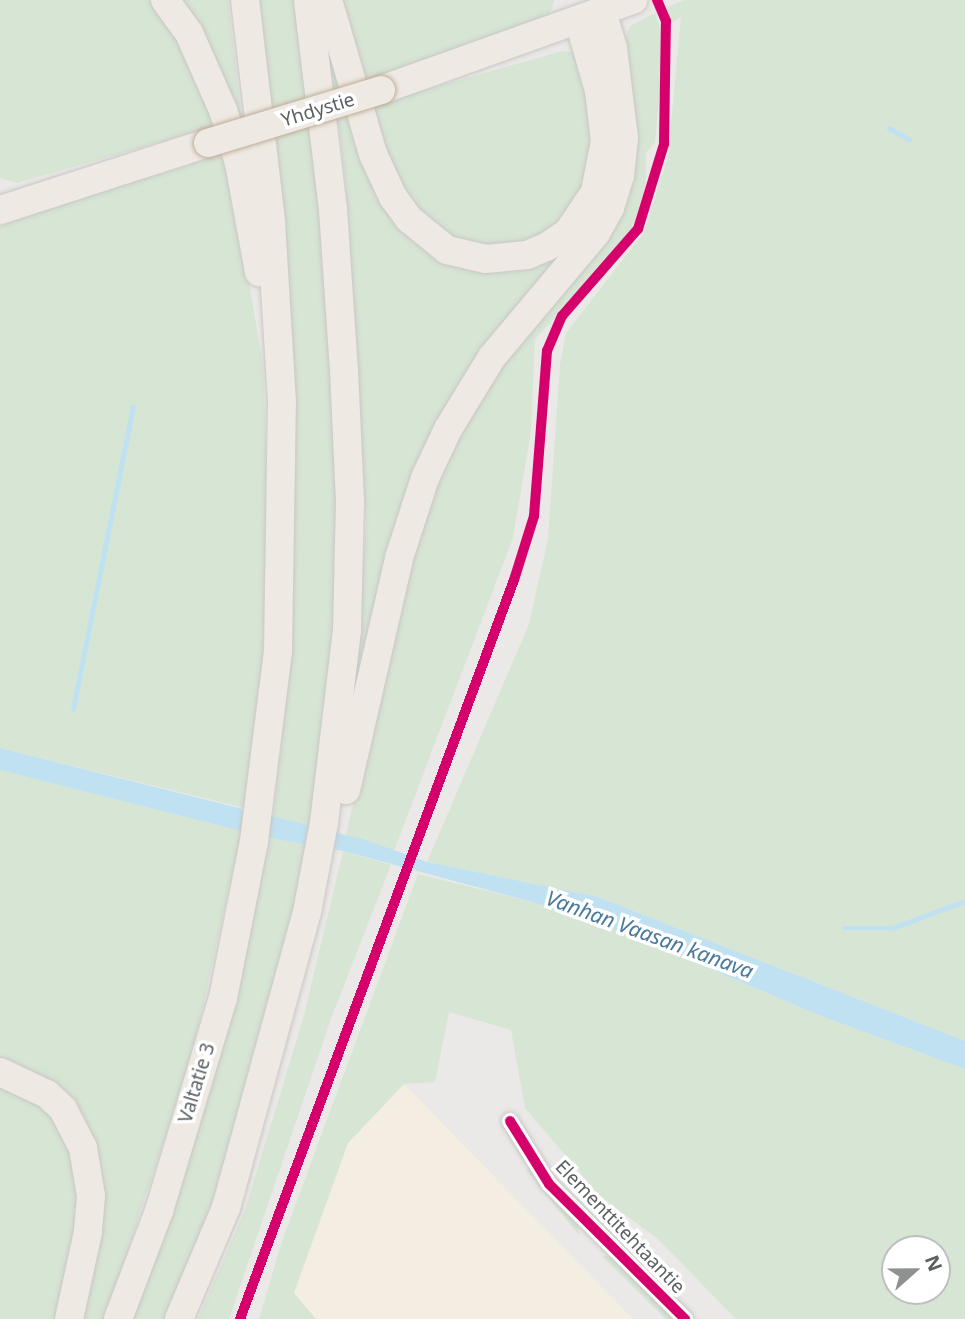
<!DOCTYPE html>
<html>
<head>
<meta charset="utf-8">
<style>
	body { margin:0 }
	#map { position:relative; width:965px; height:1319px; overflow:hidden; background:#ebe9e7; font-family:"Noto Sans",sans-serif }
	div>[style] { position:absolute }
	.commercial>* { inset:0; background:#f3ede2 }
	.green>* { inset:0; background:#d7e5d4 }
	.water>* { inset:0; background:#c0e1f1 }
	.stream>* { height:4.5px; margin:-2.25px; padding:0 2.25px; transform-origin:2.25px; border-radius:2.25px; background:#c0e1f1 }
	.roads { filter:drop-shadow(0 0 2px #c8c7c6) drop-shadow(0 0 2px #c8c7c6) }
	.street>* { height:16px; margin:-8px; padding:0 8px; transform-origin:8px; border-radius:8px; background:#fcfcfb }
	.highway>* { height:28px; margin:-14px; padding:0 14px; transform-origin:14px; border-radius:14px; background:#eee9e2 }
	.bridges { filter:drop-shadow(0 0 2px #beae98) drop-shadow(0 0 2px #beae98) }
	.highway-bridge>* { height:28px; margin:-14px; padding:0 14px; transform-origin:14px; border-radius:14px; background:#eee9e2 }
	.cycleway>* { height:10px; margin:-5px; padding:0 5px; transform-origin:5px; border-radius:5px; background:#d6006c }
	span { translate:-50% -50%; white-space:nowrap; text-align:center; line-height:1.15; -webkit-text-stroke:7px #fff; paint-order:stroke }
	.street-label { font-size:19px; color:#5c6063 }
	.water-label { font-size:21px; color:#487a9c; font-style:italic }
	.north { position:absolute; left:881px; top:1235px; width:70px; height:70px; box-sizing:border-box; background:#fff; border:2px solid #bebfc1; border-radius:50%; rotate:69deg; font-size:19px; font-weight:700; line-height:28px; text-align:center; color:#5c6063 }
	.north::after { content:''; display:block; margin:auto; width:24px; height:32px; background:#8e9091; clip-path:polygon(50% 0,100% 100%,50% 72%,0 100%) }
</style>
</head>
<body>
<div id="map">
	<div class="commercial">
		<i style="clip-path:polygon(404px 1084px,633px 1319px,316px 1319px,293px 1294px,348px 1143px)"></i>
	</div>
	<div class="green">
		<i style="clip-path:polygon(0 0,151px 0,172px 25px,217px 126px,17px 183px,0 178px)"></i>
		<i style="clip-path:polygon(175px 0,228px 0,247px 164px)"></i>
		<i style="clip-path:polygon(254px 0,296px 0,331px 319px,338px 528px,331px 666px,309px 827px,273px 817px,291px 659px,294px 412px)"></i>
		<i style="clip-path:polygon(334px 0,555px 0,548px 18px,357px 83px)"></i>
		<i style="clip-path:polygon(684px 0,965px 0,965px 1041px,598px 897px,427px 862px,529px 624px,548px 539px,560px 364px,566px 333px,644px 232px,668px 156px,681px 17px,672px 22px,666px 8px)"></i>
		<i style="clip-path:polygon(655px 13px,660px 27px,661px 77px,655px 142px,646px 153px,646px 182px,635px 222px,611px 259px,535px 339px,531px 431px,513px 538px,394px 851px,346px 835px,409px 550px,478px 387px,556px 294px,624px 40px,630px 26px)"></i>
		<i style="clip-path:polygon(327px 36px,369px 164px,470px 265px,595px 220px,487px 349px,356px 699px,366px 520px,346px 184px)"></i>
		<i style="clip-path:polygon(562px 51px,577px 53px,590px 77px,592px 184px,546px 239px,469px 248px,427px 228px,393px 180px,364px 107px)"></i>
		<i style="clip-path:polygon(228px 154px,263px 366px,268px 490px,262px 684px,245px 808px,0 748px,0 226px,75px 198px)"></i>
		<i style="clip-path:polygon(0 770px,242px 830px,191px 1060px,105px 1319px,75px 1319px,93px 1150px,0 1062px)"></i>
		<i style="clip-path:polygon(270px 838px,308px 844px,277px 994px,212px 1202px,166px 1319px,130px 1319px,221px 1041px)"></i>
		<i style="clip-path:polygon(343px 851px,391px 865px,332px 1016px,229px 1319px,198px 1319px,245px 1210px,304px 1015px)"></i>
		<i style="clip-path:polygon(evenodd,418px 874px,536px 903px,636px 937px,821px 1016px,965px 1069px,965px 1319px,736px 1319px,659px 1240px,600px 1196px,525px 1108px,511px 1030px,449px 1012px,435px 1082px,404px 1084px,348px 1143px,294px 1293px,316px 1319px,259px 1319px,282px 1241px,418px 874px,895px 1249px,937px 1249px,937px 1291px,895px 1291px,895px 1249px)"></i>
		<i style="clip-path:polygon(0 1085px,44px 1103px,68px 1131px,83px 1215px,61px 1319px,0 1319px)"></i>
		<i style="clip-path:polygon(526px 1170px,534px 1171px,578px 1225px,579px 1235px)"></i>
		<i style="clip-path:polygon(601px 1255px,611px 1257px,675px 1319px,666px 1319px)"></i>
	</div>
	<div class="water">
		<i style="clip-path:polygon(0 748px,366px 840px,427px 862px,598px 897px,965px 1041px,965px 1069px,821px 1016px,636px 937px,536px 903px,343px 851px,270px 838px,0 770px)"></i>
	</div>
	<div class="stream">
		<i style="left:889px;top:128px;width:23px;rotate:29deg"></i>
		<i style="left:73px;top:709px;width:308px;rotate:-78.8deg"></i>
		<i style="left:844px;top:928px;width:48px"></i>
		<i style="left:892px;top:928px;width:78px;rotate:-20.3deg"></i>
	</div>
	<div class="roads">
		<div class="street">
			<i style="left:510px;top:1121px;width:74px;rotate:58.2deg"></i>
			<i style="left:549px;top:1184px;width:192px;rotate:44.8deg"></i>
		</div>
		<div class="highway">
			<i style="left:165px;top:0;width:41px;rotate:54deg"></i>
			<i style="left:189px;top:33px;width:84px;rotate:66.2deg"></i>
			<i style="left:223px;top:110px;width:55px;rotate:73.2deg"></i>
			<i style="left:239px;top:163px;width:111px;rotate:79.6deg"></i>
			<i style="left:328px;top:0;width:160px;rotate:73.7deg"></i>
			<i style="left:373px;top:154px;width:47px;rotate:65.1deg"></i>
			<i style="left:393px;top:197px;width:27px;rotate:54deg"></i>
			<i style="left:409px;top:219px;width:49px;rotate:39.2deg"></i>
			<i style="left:447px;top:250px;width:40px;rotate:13deg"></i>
			<i style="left:486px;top:259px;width:41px;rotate:-5.6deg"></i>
			<i style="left:527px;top:255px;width:23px;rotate:-23deg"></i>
			<i style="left:548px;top:246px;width:24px;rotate:-35deg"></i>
			<i style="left:568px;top:232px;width:48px;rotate:-56deg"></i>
			<i style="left:595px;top:192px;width:52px;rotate:-78.9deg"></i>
			<i style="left:605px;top:141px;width:50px;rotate:-96.8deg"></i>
			<i style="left:599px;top:91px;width:73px;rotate:-105.9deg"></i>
			<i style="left:381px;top:90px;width:268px;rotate:-19.7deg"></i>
			<i style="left:0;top:210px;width:219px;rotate:-17.9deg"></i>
			<i style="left:346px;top:790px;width:238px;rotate:-77.1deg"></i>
			<i style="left:399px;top:558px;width:84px;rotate:-72deg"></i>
			<i style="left:425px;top:478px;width:54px;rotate:-64.9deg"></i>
			<i style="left:448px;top:429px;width:84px;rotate:-58.6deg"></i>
			<i style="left:492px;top:357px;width:162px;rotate:-50deg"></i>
			<i style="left:596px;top:233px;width:29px;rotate:-61deg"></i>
			<i style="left:610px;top:208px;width:34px;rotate:-73deg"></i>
			<i style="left:620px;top:176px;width:38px;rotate:-84deg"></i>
			<i style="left:624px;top:138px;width:91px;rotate:-97deg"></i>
			<i style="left:613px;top:48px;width:37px;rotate:-107deg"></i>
			<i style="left:0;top:1072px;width:52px;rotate:25.1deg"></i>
			<i style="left:47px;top:1094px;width:22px;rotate:43deg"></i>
			<i style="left:63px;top:1109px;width:44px;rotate:62.9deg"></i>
			<i style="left:83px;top:1148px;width:49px;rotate:80.5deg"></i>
			<i style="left:91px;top:1196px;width:36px;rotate:95deg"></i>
			<i style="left:88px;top:1232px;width:89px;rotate:102.3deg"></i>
			<i style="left:118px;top:1319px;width:116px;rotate:-69.2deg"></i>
			<i style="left:159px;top:1211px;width:222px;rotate:-73.3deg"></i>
			<i style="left:223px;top:998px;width:160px;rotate:-78.8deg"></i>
			<i style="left:254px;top:841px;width:191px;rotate:-82.8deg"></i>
			<i style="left:278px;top:652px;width:250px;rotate:-89.1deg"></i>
			<i style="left:282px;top:402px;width:181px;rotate:-93.5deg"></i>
			<i style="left:271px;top:221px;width:223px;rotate:-96.7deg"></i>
			<i style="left:179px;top:1319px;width:121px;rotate:-67.1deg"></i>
			<i style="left:226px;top:1208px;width:307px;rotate:-74.7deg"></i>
			<i style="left:307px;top:912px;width:91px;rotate:-79.2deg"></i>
			<i style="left:324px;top:823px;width:193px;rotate:-83.2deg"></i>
			<i style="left:347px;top:631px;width:129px;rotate:-88.7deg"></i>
			<i style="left:350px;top:502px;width:131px;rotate:-92.6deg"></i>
			<i style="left:344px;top:371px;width:161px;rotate:-93.9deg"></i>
			<i style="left:333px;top:210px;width:211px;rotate:-96.8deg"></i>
		</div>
	</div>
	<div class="bridges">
		<div class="highway-bridge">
			<i style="left:208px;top:143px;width:181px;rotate:-17deg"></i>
		</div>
	</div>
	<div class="cycleway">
		<i style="left:510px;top:1121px;width:74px;rotate:58.2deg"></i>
		<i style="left:549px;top:1184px;width:192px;rotate:44.8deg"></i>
		<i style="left:240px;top:1319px;width:788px;rotate:-69.66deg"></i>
		<i style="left:514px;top:580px;width:67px;rotate:-72.6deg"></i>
		<i style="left:534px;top:516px;width:166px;rotate:-85.5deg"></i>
		<i style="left:547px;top:351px;width:38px;rotate:-67deg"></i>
		<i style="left:562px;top:316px;width:116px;rotate:-48.9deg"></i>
		<i style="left:638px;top:229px;width:89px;rotate:-73deg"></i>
		<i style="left:664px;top:144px;width:123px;rotate:-89.1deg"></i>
		<i style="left:666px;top:21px;width:23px;rotate:-113deg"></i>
	</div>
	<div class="street-label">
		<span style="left:318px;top:110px;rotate:-17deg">Yhdystie</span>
		<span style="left:197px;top:1083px;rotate:-73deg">Valtatie 3</span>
		<span style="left:620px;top:1227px;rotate:46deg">Elementtitehtaantie</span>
	</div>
	<div class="water-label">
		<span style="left:650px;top:934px;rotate:20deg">Vanhan Vaasan kanava</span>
	</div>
	<div class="north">N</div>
</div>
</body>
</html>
